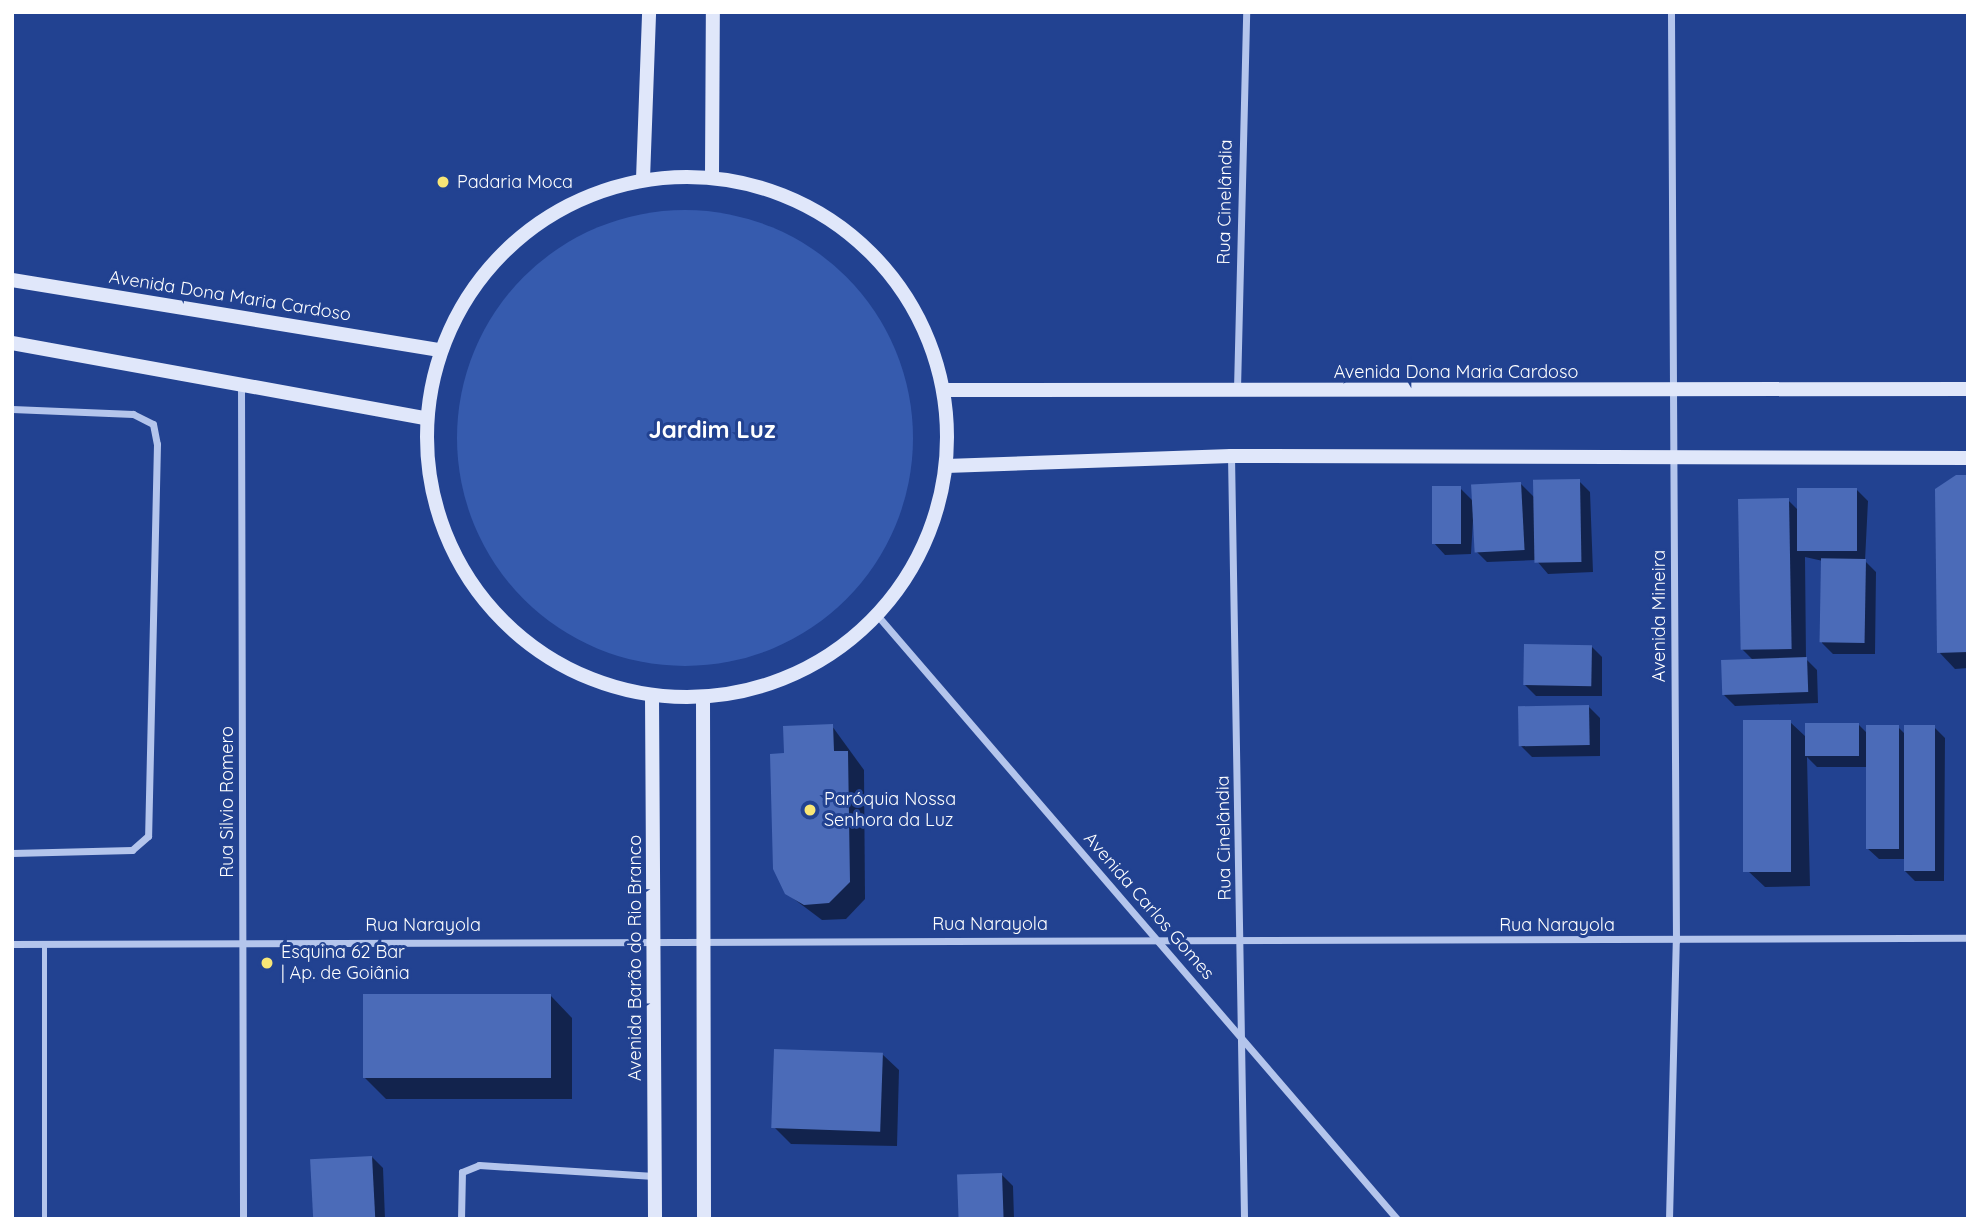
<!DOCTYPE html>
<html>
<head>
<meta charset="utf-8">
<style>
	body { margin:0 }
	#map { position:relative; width:1980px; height:1231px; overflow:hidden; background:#224291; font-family:Quicksand,sans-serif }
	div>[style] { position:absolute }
	.green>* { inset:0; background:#365bae }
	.round { border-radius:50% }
	.shadow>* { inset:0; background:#0007 }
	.building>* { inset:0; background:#4b6bb8; transform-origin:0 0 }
	.lane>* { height:5px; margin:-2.5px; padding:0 2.5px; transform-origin:2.5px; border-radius:2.5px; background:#b4c5ec }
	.street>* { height:7px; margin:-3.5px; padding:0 3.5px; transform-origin:3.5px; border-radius:3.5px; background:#b4c5ec }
	.secondary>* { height:14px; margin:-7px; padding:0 7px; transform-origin:7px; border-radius:7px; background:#e0e7fa }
	.secondary>.ring { margin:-7px; padding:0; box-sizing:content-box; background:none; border:14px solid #e0e7fa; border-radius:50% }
	.dots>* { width:19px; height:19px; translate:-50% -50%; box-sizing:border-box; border:4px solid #224291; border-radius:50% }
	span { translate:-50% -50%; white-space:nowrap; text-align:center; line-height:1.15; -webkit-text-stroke:6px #224291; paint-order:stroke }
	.poi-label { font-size:18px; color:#fff }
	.left { translate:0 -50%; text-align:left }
	.street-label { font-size:18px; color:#fff }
	.district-label { font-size:24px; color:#fff; font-weight:700 }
	.frame { position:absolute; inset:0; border:14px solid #fff; pointer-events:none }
</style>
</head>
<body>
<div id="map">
	<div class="green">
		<i class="round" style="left:457px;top:210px;width:456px;height:456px"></i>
	</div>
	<div class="shadow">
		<i style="clip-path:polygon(1968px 477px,1968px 668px,1955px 669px,1939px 652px)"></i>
		<i style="clip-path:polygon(1579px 481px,1590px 492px,1593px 572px,1548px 574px,1536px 560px,1487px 562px,1476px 551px,1474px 503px,1471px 554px,1445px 555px,1434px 543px,1460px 488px,1474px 502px,1521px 484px,1535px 498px)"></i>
		<i style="clip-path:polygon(1857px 490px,1868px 501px,1865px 561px,1876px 572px,1875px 654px,1833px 654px,1822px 643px,1823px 561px,1805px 557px,1806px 659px,1817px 670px,1818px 703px,1735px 706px,1724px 695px,1754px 661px,1742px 649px,1788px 500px,1798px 510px)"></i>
		<i style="clip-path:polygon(1591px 646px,1602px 657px,1602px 696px,1536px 696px,1525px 685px)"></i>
		<i style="clip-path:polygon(1589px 707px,1600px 718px,1600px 756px,1532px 757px,1521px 746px)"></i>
		<i style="clip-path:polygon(1790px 722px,1806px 737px,1859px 725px,1868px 734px,1898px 727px,1905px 734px,1934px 727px,1945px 738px,1944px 881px,1915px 881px,1904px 870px,1904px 859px,1879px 859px,1867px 848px,1868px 767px,1817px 767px,1807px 757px,1810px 886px,1765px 887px,1748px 871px)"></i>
		<i style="clip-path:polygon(832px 726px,864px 770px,865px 899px,846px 919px,822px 920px,786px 893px,775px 869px,786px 755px)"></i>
		<i style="clip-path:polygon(551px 996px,572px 1018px,572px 1099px,386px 1099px,364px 1077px)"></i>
		<i style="clip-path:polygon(882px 1054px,899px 1070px,897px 1146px,791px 1144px,774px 1127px)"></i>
		<i style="clip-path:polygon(372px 1157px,383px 1168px,385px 1219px,314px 1219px)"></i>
		<i style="clip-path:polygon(1002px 1175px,1013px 1186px,1014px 1219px,960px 1219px)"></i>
	</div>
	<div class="building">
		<i style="clip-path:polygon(1956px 475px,1968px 475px,1968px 652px,1937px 653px,1935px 489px)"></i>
		<i style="left:1580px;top:479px;width:83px;height:47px;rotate:89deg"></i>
		<i style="left:1521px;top:482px;width:68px;height:50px;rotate:87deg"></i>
		<i style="left:1432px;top:486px;width:29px;height:58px"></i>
		<i style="left:1797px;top:488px;width:60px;height:63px"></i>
		<i style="left:1789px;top:498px;width:151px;height:51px;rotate:89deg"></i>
		<i style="left:1866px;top:559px;width:84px;height:45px;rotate:91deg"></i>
		<i style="left:1524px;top:644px;width:68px;height:41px;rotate:1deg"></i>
		<i style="left:1807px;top:657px;width:35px;height:86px;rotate:88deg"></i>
		<i style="left:1589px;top:705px;width:40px;height:71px;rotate:89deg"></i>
		<i style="left:1743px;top:720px;width:48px;height:152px"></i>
		<i style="left:1805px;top:723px;width:54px;height:33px"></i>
		<i style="clip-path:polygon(833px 724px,834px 751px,848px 751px,850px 882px,829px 903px,804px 905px,785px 894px,773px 869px,770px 754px,784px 753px,783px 726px)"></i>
		<i style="left:1866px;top:725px;width:33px;height:124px"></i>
		<i style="left:1904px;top:725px;width:31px;height:146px"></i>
		<i style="left:551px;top:994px;width:84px;height:188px;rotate:90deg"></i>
		<i style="left:774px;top:1049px;width:109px;height:79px;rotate:2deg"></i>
		<i style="left:372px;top:1156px;width:63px;height:62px;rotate:87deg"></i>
		<i style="left:1002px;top:1173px;width:46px;height:45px;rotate:88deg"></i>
	</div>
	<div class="lane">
		<i style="left:44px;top:943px;width:276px;rotate:90deg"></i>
	</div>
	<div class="street">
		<i style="left:241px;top:385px;width:834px;rotate:89.86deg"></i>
		<i style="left:1237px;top:389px;width:377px;rotate:-88.6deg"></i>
		<i style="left:12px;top:409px;width:121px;rotate:2.4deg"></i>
		<i style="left:133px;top:414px;width:22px;rotate:27deg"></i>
		<i style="left:153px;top:424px;width:20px;rotate:79deg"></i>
		<i style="left:157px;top:444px;width:392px;rotate:91.3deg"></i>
		<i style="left:148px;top:836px;width:21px;rotate:139deg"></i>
		<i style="left:132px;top:850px;width:120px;rotate:178.6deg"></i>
		<i style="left:1231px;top:456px;width:763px;rotate:89.02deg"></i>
		<i style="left:877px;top:615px;width:797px;rotate:49.27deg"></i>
		<i style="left:12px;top:944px;width:1956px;rotate:-0.18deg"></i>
		<i style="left:461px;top:1219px;width:47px;rotate:-88.8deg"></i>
		<i style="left:462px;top:1172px;width:18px;rotate:-22deg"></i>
		<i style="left:479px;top:1165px;width:175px;rotate:3.6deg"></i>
		<i style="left:1669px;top:1219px;width:278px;rotate:-88.6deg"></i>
		<i style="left:1676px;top:941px;width:929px;rotate:-90.31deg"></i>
	</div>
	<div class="secondary">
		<i style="left:712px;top:176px;width:164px;rotate:-89.7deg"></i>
		<i class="ring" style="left:427px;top:177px;width:506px;height:506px"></i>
		<i style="left:643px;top:179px;width:167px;rotate:-87.9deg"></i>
		<i style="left:12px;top:280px;width:435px;rotate:9.3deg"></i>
		<i style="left:12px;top:343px;width:421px;rotate:10.3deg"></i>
		<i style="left:944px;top:390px;width:1024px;rotate:-0.06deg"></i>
		<i style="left:946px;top:466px;width:285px;rotate:-2deg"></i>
		<i style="left:1231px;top:456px;width:737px;rotate:0.16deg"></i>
		<i style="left:652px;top:696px;width:523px;rotate:89.67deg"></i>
		<i style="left:703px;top:698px;width:521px;rotate:89.89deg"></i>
	</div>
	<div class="dots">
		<i style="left:443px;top:182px;background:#f8e676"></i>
		<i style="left:810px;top:810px;background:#f8e676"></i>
		<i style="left:267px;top:963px;background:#f8e676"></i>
	</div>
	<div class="poi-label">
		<span class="left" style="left:457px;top:182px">Padaria Moca</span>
		<span class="left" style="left:824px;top:810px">Paróquia Nossa<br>Senhora da Luz</span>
		<span class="left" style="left:281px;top:963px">Esquina 62 Bar<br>| Ap. de Goiânia</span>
	</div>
	<div class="street-label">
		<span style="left:1225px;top:202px;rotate:-89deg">Rua Cinelândia</span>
		<span style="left:230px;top:296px;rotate:9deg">Avenida Dona Maria Cardoso</span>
		<span style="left:1456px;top:372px">Avenida Dona Maria Cardoso</span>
		<span style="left:1659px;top:616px;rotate:-90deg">Avenida Mineira</span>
		<span style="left:227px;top:802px;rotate:-90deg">Rua Silvio Romero</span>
		<span style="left:1224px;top:838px;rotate:-91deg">Rua Cinelândia</span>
		<span style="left:1149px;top:906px;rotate:49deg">Avenida Carlos Gomes</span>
		<span style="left:990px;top:924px">Rua Narayola</span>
		<span style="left:423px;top:925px">Rua Narayola</span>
		<span style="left:1557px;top:925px">Rua Narayola</span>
		<span style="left:635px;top:958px;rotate:-90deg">Avenida Barão do Rio Branco</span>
	</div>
	<div class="district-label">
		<span style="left:712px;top:430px">Jardim Luz</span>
	</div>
	<div class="frame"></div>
</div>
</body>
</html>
